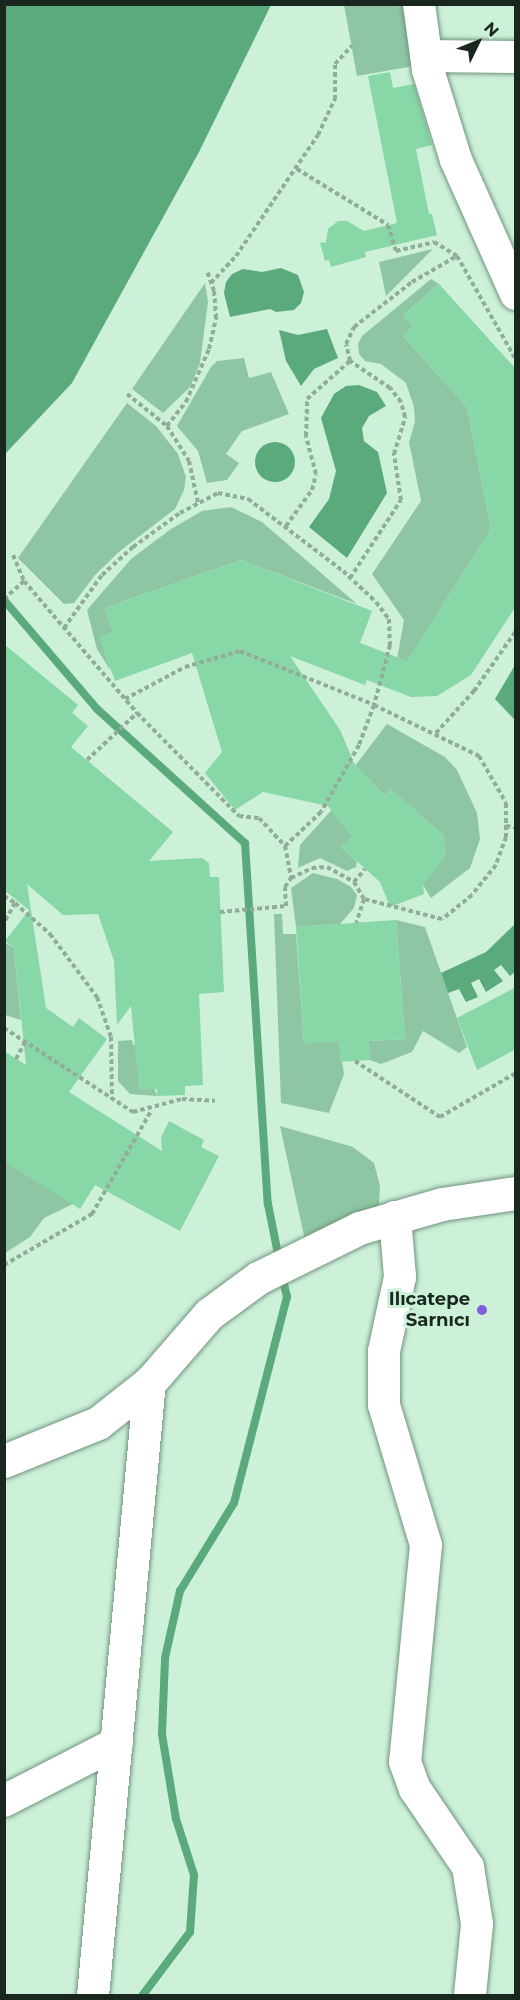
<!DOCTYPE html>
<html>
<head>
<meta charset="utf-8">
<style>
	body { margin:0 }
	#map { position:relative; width:520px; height:2000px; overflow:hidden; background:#ccf0d8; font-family:Montserrat,sans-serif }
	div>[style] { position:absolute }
	.green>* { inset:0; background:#8ec6a3 }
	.water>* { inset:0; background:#5baa7c }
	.round { border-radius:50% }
	.stream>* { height:8px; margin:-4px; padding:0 4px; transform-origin:4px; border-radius:4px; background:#5baa7c }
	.building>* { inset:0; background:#88d7a7 }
	.path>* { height:4px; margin-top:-2px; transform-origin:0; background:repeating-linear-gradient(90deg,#91ad9a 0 4.5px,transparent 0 7.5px) }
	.roads { filter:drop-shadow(0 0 2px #71937d) drop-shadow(0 0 2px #71937d) }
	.street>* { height:32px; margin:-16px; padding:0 16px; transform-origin:16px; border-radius:16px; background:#fff }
	.secondary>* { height:33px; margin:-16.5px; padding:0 16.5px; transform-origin:16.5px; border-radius:16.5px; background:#fff }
	.dots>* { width:16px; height:16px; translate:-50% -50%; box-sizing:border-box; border:3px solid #ccf0d8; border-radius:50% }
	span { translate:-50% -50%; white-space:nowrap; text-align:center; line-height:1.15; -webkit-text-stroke:6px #ccf0d8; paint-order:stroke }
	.poi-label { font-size:18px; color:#19271e; font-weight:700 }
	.right { translate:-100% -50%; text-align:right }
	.frame { position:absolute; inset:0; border:6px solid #19271e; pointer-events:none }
	.north { position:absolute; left:448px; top:12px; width:60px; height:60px; -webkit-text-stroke:4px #ccf0d8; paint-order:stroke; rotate:47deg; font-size:16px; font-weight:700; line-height:24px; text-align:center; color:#19271e }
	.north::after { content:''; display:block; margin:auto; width:21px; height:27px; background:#19271e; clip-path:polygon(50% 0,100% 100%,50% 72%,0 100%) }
</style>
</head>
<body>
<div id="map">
	<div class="green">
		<i style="clip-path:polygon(344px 5px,403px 5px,414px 66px,357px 76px)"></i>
		<i style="clip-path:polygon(433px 249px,386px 296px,379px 262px)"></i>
		<i style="clip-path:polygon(431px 279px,439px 284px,404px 315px,413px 327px,403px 336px,467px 407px,491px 529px,422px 638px,432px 657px,396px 665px,404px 620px,372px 574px,421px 501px,409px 442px,415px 422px,414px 407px,406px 383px,381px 364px,365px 361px,359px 354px,358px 344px,362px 336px)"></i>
		<i style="clip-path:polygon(205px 283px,208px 302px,200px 363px,190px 387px,163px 413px,132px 389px)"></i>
		<i style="clip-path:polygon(244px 358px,249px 378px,271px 372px,289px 414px,242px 431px,226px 454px,239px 463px,227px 480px,207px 483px,198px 451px,177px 426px,211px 367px,217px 361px)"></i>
		<i style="clip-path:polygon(127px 403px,156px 426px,178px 454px,186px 477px,184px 490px,175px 509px,120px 551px,95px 575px,74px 603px,64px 604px,18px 558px)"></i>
		<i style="clip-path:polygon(231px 507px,262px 522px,357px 604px,241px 560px,105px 608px,113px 632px,100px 637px,111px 671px,97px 649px,87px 610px,131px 559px,171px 529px,202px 511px)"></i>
		<i style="clip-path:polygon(387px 724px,445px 757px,457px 770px,477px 813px,480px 839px,470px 868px,431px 898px,423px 885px,444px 836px,390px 789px,385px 796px,367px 777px,352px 837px,341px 847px,357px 862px,356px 867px,347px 871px,320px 858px,298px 868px,300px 845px,337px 804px,342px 783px)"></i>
		<i style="clip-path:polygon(313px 873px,337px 879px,351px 887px,357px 895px,354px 908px,340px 924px,296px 927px,291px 888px)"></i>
		<i style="clip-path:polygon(274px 914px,282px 914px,283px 934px,296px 934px,304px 1043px,339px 1041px,344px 1074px,329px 1113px,281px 1103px)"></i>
		<i style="clip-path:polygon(396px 920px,425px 927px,467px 1047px,459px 1053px,423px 1031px,412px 1052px,381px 1064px,370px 1060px,368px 1041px,405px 1039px)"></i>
		<i style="clip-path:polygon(4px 942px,14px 948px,21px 1020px,5px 1015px)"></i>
		<i style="clip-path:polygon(132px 1040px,133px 1045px,137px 1045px,157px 1096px,130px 1094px,118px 1081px,118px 1041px)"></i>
		<i style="clip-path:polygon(280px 1126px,353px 1147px,374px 1163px,380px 1186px,379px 1206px,305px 1240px)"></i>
		<i style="clip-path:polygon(5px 1161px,73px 1204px,44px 1218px,30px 1237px,5px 1253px)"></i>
	</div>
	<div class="water">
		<i style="clip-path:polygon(5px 4px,271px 5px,199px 152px,72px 383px,5px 454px)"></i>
		<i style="clip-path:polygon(281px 268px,298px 275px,304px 292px,301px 303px,294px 310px,276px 312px,270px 309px,230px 317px,224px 293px,226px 282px,232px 274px,243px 269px,262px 272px)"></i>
		<i style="clip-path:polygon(327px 329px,338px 358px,314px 369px,301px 386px,286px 361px,279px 330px,298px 335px)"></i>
		<i style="clip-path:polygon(359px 385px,377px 392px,386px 406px,369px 416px,362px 428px,364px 441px,378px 452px,387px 493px,347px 558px,309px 527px,329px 499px,336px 471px,321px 418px,334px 394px,346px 386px)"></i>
		<i class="round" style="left:255px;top:442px;width:40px;height:40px"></i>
		<i style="clip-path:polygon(515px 665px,515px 720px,495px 699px)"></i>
		<i style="clip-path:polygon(515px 924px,515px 972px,510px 976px,501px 965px,494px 970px,503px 981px,486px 992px,479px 979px,471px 983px,478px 997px,466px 1002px,459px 989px,448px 993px,441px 973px,486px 952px)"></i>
	</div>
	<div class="stream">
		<i style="left:4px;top:600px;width:143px;rotate:49.5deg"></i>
		<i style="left:97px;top:709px;width:200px;rotate:42.2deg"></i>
		<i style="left:245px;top:843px;width:362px;rotate:86.4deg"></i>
		<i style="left:268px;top:1204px;width:56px;rotate:78.7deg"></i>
		<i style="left:142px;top:1996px;width:80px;rotate:-53.1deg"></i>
		<i style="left:190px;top:1932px;width:57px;rotate:-86deg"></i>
		<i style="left:194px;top:1875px;width:59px;rotate:-107.8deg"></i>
		<i style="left:176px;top:1819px;width:86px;rotate:-99.4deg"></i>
		<i style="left:162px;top:1734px;width:76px;rotate:-87.7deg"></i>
		<i style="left:165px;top:1658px;width:69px;rotate:-77.4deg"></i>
		<i style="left:180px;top:1591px;width:103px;rotate:-58.5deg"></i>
		<i style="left:234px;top:1503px;width:213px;rotate:-75.6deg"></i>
		<i style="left:287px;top:1297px;width:23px;rotate:-103deg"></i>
	</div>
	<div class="building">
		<i style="clip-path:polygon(390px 72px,393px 88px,414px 84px,432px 145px,416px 149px,429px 214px,432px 214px,437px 235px,365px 252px,366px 257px,331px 267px,329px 260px,325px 261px,320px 243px,326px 242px,328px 229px,338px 221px,347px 221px,364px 231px,397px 223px,368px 76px)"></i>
		<i style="clip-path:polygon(439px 284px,516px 369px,516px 606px,471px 675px,437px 696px,411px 697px,367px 680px,365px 685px,290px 656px,340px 730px,354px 763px,385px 796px,390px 789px,444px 836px,446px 856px,423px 885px,424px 894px,390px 907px,380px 882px,341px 847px,352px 837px,328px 806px,263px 792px,235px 810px,205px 773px,222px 752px,192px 653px,115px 681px,99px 637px,113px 632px,105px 608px,241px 560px,372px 611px,360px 643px,407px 661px,491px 529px,467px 407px,403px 336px,413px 327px,403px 316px)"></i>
		<i style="clip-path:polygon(4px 644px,78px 705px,72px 713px,88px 726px,71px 747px,173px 832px,149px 861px,202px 858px,209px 863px,210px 877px,219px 877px,224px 992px,199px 994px,203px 1085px,185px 1086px,185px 1095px,157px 1096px,157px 1089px,139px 1090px,131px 1006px,117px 1025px,114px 961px,98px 914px,63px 915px,27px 884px,46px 1008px,73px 1027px,79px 1018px,107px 1039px,69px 1092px,162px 1151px,161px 1137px,169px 1121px,204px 1140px,201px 1147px,219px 1156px,180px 1231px,95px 1185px,80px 1209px,4px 1161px,4px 1051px,26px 1065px,14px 948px,5px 941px,29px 910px,4px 890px)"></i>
		<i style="clip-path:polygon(396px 920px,405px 1039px,368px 1041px,370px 1060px,340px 1062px,339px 1041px,304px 1044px,296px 927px)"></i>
		<i style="clip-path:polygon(516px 987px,516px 1049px,477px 1070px,457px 1018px)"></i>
	</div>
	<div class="path">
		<i style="left:297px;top:169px;width:107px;rotate:31.6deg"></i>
		<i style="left:388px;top:225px;width:27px;rotate:73deg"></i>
		<i style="left:396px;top:251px;width:39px;rotate:-13deg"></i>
		<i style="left:434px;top:242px;width:27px;rotate:31deg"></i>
		<i style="left:457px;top:256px;width:120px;rotate:60.4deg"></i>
		<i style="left:211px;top:283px;width:37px;rotate:-47deg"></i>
		<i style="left:236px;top:256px;width:146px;rotate:-55.9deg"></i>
		<i style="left:318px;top:135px;width:40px;rotate:-65deg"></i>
		<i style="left:335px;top:99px;width:35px;rotate:-90deg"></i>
		<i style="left:335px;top:64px;width:25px;rotate:-47deg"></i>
		<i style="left:127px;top:394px;width:51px;rotate:38.7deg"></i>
		<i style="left:167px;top:426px;width:41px;rotate:57.8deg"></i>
		<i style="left:189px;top:461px;width:43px;rotate:77.9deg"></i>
		<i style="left:167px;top:426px;width:31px;rotate:-52deg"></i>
		<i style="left:186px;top:402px;width:58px;rotate:-66.5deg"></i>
		<i style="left:209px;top:349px;width:32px;rotate:-77deg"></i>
		<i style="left:216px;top:318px;width:27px;rotate:-94deg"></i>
		<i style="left:214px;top:291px;width:21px;rotate:-109deg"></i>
		<i style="left:286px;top:526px;width:44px;rotate:-54.2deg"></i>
		<i style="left:312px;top:490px;width:16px;rotate:-76deg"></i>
		<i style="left:316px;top:474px;width:39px;rotate:-105deg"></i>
		<i style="left:306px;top:436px;width:37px;rotate:-88deg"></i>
		<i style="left:307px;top:399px;width:57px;rotate:-41.5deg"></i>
		<i style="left:13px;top:555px;width:28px;rotate:67deg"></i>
		<i style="left:350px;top:578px;width:93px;rotate:-56.8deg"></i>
		<i style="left:401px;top:500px;width:47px;rotate:-98.7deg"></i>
		<i style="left:394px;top:454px;width:39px;rotate:-73deg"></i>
		<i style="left:405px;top:417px;width:16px;rotate:-105deg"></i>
		<i style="left:401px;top:402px;width:18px;rotate:-128deg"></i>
		<i style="left:390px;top:388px;width:48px;rotate:-146deg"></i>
		<i style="left:350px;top:361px;width:17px;rotate:-103deg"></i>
		<i style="left:346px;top:344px;width:19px;rotate:-65deg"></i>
		<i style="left:354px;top:327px;width:73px;rotate:-37.8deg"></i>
		<i style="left:412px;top:282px;width:52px;rotate:-30deg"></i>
		<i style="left:4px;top:599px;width:27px;rotate:-42deg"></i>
		<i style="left:24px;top:581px;width:174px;rotate:49.4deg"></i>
		<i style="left:137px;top:713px;width:145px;rotate:45.3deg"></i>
		<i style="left:239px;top:816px;width:20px;rotate:6deg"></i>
		<i style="left:259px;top:818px;width:38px;rotate:47deg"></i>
		<i style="left:285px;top:846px;width:33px;rotate:79deg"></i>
		<i style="left:291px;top:878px;width:23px;rotate:-25deg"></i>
		<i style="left:312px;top:868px;width:15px;rotate:-4deg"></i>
		<i style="left:327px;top:867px;width:31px;rotate:29deg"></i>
		<i style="left:354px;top:882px;width:20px;rotate:60deg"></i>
		<i style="left:364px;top:899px;width:25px;rotate:108deg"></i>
		<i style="left:64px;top:628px;width:65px;rotate:-54.4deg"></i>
		<i style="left:102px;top:575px;width:42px;rotate:-42.1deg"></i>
		<i style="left:133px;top:547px;width:58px;rotate:-35.9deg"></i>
		<i style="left:180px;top:513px;width:43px;rotate:-27.8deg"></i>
		<i style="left:218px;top:493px;width:31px;rotate:11deg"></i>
		<i style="left:248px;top:499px;width:119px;rotate:37.2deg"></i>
		<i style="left:343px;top:571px;width:45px;rotate:43.2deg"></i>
		<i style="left:376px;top:602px;width:21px;rotate:53deg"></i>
		<i style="left:389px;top:619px;width:26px;rotate:88deg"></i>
		<i style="left:390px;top:645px;width:62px;rotate:104.9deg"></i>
		<i style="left:374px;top:705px;width:43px;rotate:110.6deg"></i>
		<i style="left:359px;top:745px;width:77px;rotate:119.6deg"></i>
		<i style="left:321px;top:812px;width:50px;rotate:136.6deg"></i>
		<i style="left:125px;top:699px;width:68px;rotate:-28.1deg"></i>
		<i style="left:185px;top:667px;width:57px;rotate:-16.2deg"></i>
		<i style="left:240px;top:651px;width:144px;rotate:21.9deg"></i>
		<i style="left:374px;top:705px;width:117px;rotate:25.9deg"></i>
		<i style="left:479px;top:756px;width:54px;rotate:60.1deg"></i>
		<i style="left:506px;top:803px;width:34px;rotate:90deg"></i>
		<i style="left:506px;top:837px;width:30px;rotate:110deg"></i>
		<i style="left:496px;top:865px;width:38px;rotate:129deg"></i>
		<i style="left:472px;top:895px;width:38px;rotate:141deg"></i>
		<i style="left:442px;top:919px;width:81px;rotate:-165.6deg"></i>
		<i style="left:436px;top:733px;width:57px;rotate:-47.9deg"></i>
		<i style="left:474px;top:691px;width:73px;rotate:-55deg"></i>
		<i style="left:87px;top:760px;width:69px;rotate:-43.2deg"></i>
		<i style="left:506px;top:826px;width:10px;rotate:11deg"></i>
		<i style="left:354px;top:882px;width:17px;rotate:-50deg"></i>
		<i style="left:4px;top:896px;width:13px;rotate:32deg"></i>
		<i style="left:15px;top:903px;width:23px;rotate:119deg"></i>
		<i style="left:15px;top:903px;width:47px;rotate:41.5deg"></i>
		<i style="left:50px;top:934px;width:79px;rotate:53.3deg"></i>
		<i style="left:97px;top:997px;width:42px;rotate:70.7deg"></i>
		<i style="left:111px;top:1037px;width:61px;rotate:89.1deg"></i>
		<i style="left:220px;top:912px;width:66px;rotate:-5.2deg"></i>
		<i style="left:286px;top:906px;width:19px;rotate:-93deg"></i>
		<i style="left:285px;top:887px;width:11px;rotate:-56deg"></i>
		<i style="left:4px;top:1028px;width:154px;rotate:33.1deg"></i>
		<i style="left:133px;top:1112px;width:51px;rotate:-14.9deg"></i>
		<i style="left:182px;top:1099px;width:33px;rotate:3deg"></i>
		<i style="left:16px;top:1059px;width:19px;rotate:-62deg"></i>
		<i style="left:355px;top:1061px;width:102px;rotate:33.4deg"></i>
		<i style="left:440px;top:1117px;width:88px;rotate:-30.1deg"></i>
		<i style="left:4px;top:1265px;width:102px;rotate:-30.1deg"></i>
		<i style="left:92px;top:1214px;width:119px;rotate:-60.2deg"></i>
	</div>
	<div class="roads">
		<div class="street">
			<i style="left:419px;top:4px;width:67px;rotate:82.2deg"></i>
			<i style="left:428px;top:70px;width:94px;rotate:72.7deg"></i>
			<i style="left:456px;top:160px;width:147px;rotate:65.9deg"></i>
			<i style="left:426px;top:56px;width:90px;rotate:0.6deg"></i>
			<i style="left:395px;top:1217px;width:60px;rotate:85.2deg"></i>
			<i style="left:400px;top:1277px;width:76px;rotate:102.2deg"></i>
			<i style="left:384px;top:1351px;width:54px;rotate:90deg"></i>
			<i style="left:384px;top:1405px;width:146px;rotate:73.3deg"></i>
			<i style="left:426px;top:1545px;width:218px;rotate:95.5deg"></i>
			<i style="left:405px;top:1762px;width:29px;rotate:70deg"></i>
			<i style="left:415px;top:1789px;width:94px;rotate:55.8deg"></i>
			<i style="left:468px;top:1867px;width:58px;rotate:81deg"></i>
			<i style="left:477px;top:1924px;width:72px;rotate:95.6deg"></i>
			<i style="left:4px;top:1801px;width:127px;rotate:-27.2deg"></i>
			<i style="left:93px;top:1996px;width:617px;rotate:-84.7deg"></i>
		</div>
		<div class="secondary">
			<i style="left:4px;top:1461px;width:101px;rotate:-22deg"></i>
			<i style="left:98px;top:1423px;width:66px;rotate:-38.3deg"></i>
			<i style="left:150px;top:1382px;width:90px;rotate:-49.1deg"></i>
			<i style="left:209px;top:1314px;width:61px;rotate:-36.3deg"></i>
			<i style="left:258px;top:1278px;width:113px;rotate:-26.3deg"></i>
			<i style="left:359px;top:1228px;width:86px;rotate:-16.1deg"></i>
			<i style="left:442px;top:1204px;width:75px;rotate:-8.5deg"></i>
		</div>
	</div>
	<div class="dots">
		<i style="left:482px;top:1310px;background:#8060db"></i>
	</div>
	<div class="poi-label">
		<span class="right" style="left:470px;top:1310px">Ilıcatepe<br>Sarnıcı</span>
	</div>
	<div class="frame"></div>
	<div class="north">N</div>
</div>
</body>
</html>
